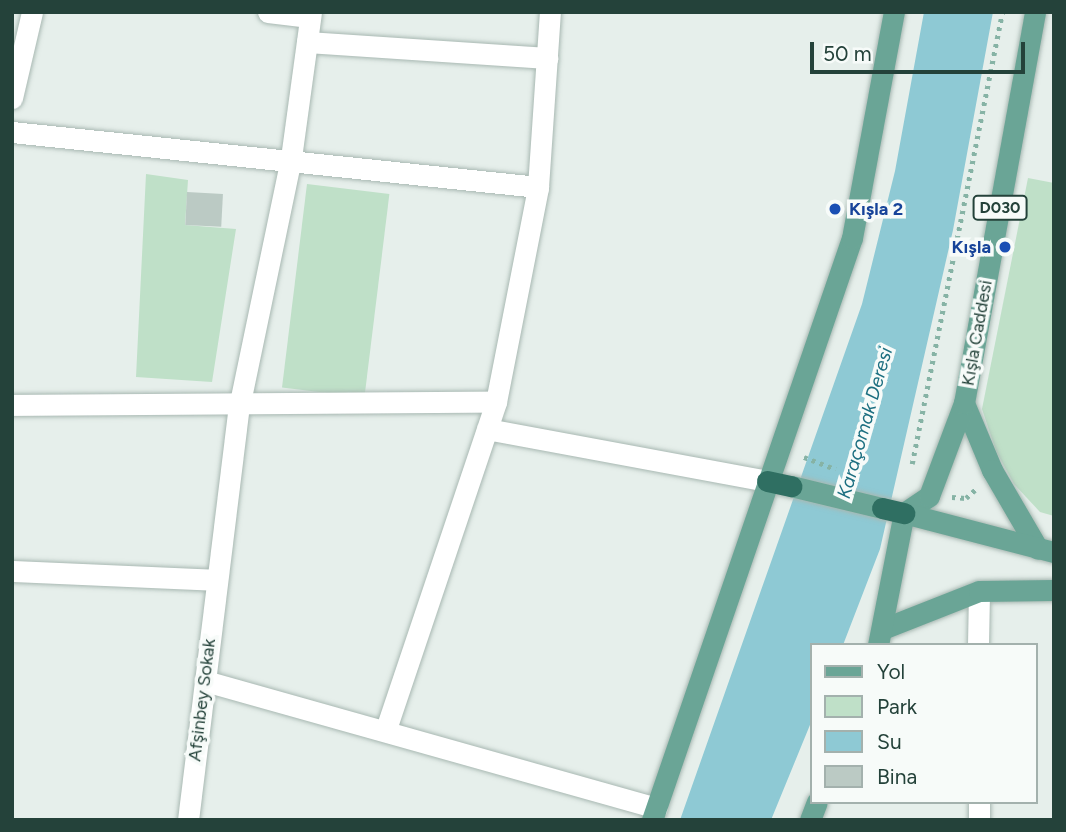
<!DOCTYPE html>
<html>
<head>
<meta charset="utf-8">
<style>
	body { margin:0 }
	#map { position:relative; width:1066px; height:832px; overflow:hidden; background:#e6efeb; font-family:Figtree,sans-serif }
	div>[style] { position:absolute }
	.green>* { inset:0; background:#bfe0c8; transform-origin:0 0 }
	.water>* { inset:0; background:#8ec9d4 }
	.building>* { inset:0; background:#bbcac4; transform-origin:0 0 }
	.path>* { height:4.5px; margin-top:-2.25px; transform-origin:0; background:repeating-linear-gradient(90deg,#86b3a5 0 3.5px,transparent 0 8.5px) }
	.roads { filter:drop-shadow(0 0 2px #a8b8b2) drop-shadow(0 0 2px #a8b8b2) }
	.minor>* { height:21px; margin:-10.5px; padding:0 10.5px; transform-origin:10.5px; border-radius:10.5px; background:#fff }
	.major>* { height:21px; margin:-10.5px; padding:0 10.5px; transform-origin:10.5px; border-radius:10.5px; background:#6aa596 }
	.highway>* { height:21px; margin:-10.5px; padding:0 10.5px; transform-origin:10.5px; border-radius:10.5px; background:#2f6f62 }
	.dots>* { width:19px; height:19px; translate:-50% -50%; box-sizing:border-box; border:4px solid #f7fbf9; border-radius:50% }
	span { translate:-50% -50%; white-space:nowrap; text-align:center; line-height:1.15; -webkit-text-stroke:7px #f7fbf9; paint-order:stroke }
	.shield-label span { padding:2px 5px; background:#f7fbf9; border:2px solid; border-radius:5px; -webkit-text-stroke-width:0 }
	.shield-label { font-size:16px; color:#24423a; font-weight:700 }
	.transit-label { font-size:18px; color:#164399; font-weight:700 }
	.left { translate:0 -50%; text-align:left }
	.right { translate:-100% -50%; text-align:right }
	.street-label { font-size:18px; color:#24423a }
	.water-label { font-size:19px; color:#1c6f80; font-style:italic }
	.frame { position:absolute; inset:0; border:14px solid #24423a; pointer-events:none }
	.legend { position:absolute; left:810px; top:643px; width:228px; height:161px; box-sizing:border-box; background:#f7fbf9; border:2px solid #a3b1ad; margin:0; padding:9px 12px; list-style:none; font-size:21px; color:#24423a }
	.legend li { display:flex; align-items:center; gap:14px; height:35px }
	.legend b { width:35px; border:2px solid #a3b1ad }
	.scale { position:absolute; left:810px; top:42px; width:215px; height:32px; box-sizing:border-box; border:4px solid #24423a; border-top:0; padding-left:9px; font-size:21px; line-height:24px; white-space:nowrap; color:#24423a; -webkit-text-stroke:5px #f7fbf9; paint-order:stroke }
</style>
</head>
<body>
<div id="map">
	<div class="green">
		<i style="clip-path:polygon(146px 174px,188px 180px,185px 225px,236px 229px,212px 382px,136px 377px)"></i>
		<i style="clip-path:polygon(1028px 178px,1054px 183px,1054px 516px,1040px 512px,1014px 484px,996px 451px,982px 409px)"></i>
		<i style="left:307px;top:184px;width:83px;height:205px;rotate:7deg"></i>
	</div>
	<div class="water">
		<i style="clip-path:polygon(924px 12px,993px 12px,953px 230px,880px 549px,843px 645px,812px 645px,812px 720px,771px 820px,680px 820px,862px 304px,895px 171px)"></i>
	</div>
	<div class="building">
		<i style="left:187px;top:192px;width:36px;height:33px;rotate:3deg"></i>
	</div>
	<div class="path">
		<i style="left:804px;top:457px;width:34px;rotate:21deg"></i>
		<i style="left:912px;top:464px;width:461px;rotate:-78.7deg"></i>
		<i style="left:952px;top:497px;width:14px;rotate:4deg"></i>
		<i style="left:966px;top:498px;width:12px;rotate:-42deg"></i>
	</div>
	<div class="roads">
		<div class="minor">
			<i style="left:268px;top:12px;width:42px;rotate:6.8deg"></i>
			<i style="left:307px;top:42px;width:241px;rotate:3.8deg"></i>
			<i style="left:12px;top:98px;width:88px;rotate:-76.9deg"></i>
			<i style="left:12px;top:132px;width:529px;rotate:5.97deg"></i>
			<i style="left:12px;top:405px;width:484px;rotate:-0.4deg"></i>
			<i style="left:487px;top:429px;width:285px;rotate:10.5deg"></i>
			<i style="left:12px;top:571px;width:203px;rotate:2.5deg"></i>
			<i style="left:978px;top:645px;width:54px;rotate:-88.9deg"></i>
			<i style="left:205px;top:681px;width:469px;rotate:15.7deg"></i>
			<i style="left:386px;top:729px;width:345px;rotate:-71.4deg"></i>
			<i style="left:496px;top:402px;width:219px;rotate:-78.9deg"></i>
			<i style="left:538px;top:187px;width:175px;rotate:-86.1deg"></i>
			<i style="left:979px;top:802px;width:18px;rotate:90deg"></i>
			<i style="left:188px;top:820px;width:416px;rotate:-83deg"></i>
			<i style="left:239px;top:407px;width:254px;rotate:-78.2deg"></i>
			<i style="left:291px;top:158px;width:147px;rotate:-82.2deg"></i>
		</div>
		<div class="major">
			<i style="left:964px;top:403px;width:73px;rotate:67.3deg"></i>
			<i style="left:992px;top:470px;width:91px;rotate:59.8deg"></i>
			<i style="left:791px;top:486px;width:94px;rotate:13.6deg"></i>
			<i style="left:904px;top:513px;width:30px;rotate:-34deg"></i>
			<i style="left:929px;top:496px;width:99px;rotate:-69.4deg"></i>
			<i style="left:964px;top:403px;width:397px;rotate:-79.7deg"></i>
			<i style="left:904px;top:513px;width:155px;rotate:14.6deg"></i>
			<i style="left:885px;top:628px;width:101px;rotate:-21.5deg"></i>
			<i style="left:979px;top:591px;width:75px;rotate:-0.8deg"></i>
			<i style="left:878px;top:645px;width:135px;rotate:-78.9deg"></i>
			<i style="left:652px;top:820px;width:615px;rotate:-71.04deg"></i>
			<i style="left:852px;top:238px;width:230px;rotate:-79.5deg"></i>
			<i style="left:810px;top:820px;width:19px;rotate:-69deg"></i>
		</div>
		<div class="highway">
			<i style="left:767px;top:481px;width:25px;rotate:12deg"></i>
			<i style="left:882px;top:508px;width:23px;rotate:13deg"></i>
		</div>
	</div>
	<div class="dots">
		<i style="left:835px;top:209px;background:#1a4fb4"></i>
		<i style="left:1005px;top:247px;background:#1a4fb4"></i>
	</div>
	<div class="shield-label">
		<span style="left:1000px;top:208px">D030</span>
	</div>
	<div class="transit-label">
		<span class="left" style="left:849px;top:209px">Kışla 2</span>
		<span class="right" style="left:991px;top:247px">Kışla</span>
	</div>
	<div class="street-label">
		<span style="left:977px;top:333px;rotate:-80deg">Kışla Caddesi</span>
		<span style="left:202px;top:700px;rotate:-83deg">Afşinbey Sokak</span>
	</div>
	<div class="water-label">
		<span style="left:865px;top:423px;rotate:-74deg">Karaçomak Deresi</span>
	</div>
	<div class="frame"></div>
	<ul class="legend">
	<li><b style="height:9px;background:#6aa596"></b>Yol</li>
	<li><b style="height:19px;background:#bfe0c8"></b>Park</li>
	<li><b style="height:19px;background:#8ec9d4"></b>Su</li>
	<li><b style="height:19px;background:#bbcac4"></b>Bina</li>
	</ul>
	<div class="scale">50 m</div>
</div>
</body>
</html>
